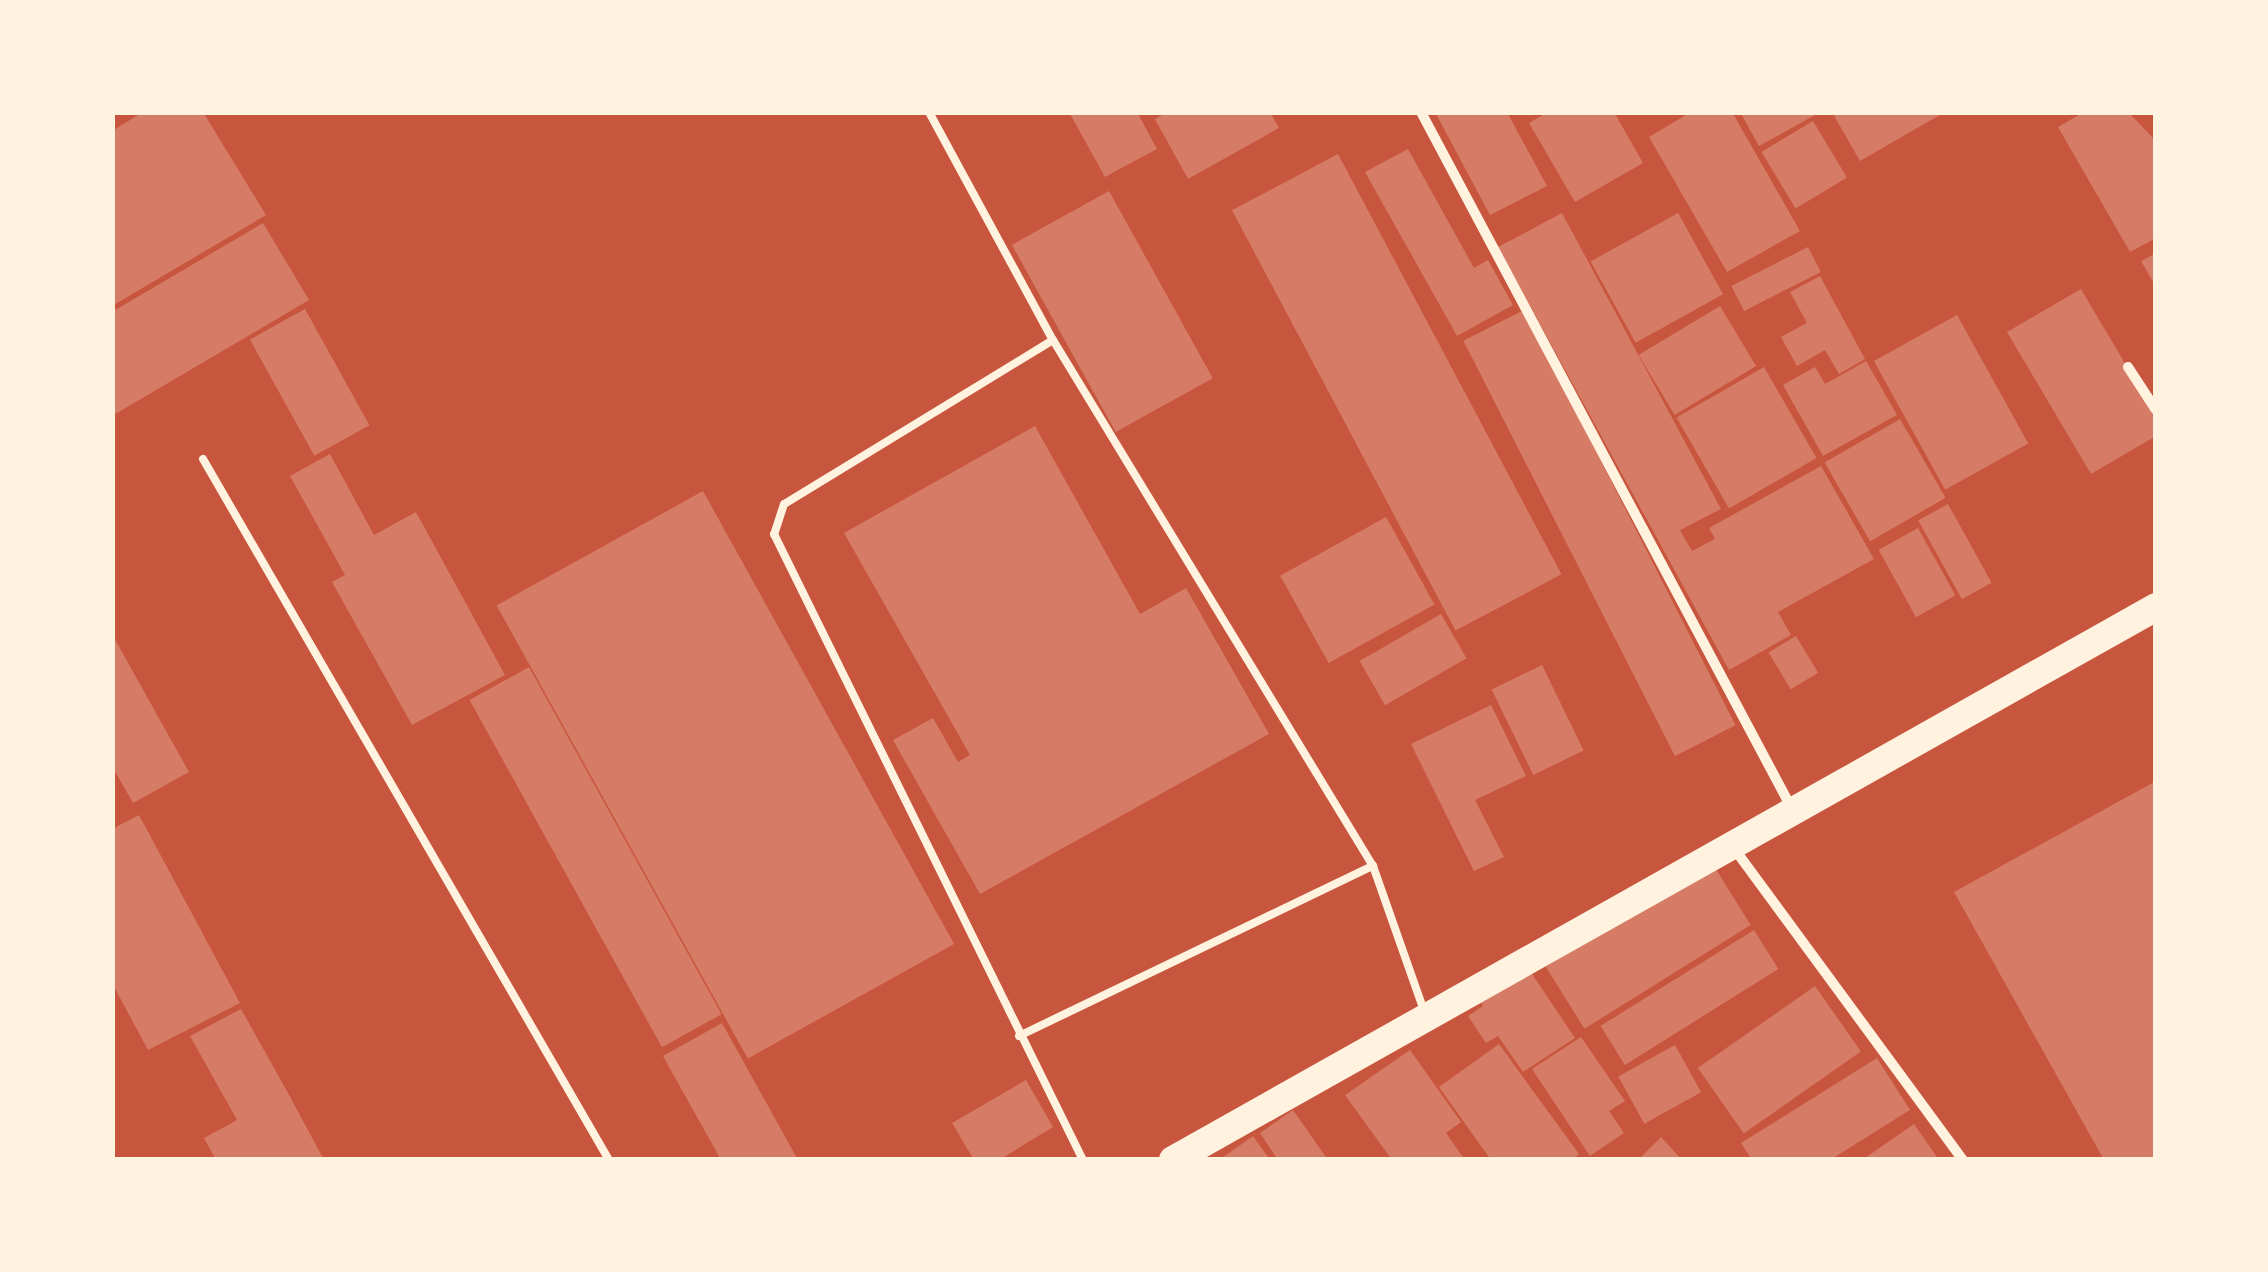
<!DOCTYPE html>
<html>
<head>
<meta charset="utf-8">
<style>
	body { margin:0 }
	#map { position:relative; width:2268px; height:1272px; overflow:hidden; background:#c8553d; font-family:"Source Serif 4",serif }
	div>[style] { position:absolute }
	.building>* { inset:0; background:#d67c66; transform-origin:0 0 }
	.service>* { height:8px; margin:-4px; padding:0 4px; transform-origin:4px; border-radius:4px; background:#fff3e0 }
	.minor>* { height:10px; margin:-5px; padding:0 5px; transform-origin:5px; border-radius:5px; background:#fff3e0 }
	.trunk>* { height:28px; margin:-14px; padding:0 14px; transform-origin:14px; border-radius:14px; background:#fff3e0 }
	span { translate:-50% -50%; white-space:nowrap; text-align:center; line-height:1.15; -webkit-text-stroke:10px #fff3e0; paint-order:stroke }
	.frame { position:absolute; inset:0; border:115px solid #fff3e0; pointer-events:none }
</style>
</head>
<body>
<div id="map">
	<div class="building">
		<i style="clip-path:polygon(143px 112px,203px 112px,266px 215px,112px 306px,112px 131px)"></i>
		<i style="clip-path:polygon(1069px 112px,1137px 112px,1157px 149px,1105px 177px)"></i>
		<i style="clip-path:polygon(1167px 112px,1270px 112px,1279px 128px,1188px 179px,1155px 119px)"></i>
		<i style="clip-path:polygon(1435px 112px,1507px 112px,1547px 186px,1490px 215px)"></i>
		<i style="clip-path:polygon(1548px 112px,1614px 112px,1643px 163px,1575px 202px,1529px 123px)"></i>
		<i style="clip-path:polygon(1691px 112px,1732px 112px,1800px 231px,1727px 272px,1649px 137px)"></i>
		<i style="clip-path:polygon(1740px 112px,1814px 112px,1815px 115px,1759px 146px)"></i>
		<i style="clip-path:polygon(1832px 112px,1945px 112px,1860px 161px)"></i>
		<i style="clip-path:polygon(2084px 112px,2128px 112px,2156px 141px,2156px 238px,2130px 252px,2058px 127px)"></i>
		<i style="left:1813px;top:121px;width:66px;height:60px;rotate:59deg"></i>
		<i style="clip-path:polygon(1408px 149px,1474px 268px,1488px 260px,1513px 305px,1457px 336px,1365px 172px)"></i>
		<i style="left:1338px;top:154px;width:476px;height:120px;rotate:62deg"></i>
		<i style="left:1109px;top:191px;width:214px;height:111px;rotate:61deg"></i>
		<i style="clip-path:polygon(1562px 213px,1721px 509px,1680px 530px,1692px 551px,1715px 539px,1709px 528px,1821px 466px,1874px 559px,1778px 612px,1791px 635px,1729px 670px,1498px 247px)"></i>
		<i style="left:1678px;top:213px;width:93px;height:100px;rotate:61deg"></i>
		<i style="clip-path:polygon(263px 223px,309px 300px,112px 416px,112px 312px)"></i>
		<i style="left:1808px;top:247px;width:28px;height:86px;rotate:63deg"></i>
		<i style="clip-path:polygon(2156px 253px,2156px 287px,2141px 261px)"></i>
		<i style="clip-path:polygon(1820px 276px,1865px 359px,1839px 374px,1825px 350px,1797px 366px,1781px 337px,1807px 323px,1790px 292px)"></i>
		<i style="clip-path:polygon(2081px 289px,2156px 416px,2156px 436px,2091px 474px,2007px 332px)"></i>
		<i style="left:1720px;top:306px;width:70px;height:95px;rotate:59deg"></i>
		<i style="left:305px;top:309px;width:133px;height:63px;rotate:61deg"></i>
		<i style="left:1524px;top:310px;width:466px;height:68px;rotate:63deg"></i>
		<i style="left:1957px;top:315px;width:147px;height:95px;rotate:61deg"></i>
		<i style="clip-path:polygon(1866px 361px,1897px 415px,1823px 456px,1783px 385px,1815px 367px,1825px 384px)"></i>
		<i style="left:1764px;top:367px;width:105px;height:101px;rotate:60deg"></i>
		<i style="left:1900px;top:419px;width:91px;height:87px;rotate:60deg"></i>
		<i style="clip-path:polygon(1035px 426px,1140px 614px,1186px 588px,1269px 734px,980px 894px,893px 740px,933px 718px,958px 762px,970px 755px,844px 533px)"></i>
		<i style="clip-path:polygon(330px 454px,374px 535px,416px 512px,505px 675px,412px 725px,332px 582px,345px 575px,290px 476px)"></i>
		<i style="left:703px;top:491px;width:518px;height:236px;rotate:61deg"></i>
		<i style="left:1948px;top:504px;width:90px;height:34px;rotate:61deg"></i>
		<i style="left:1386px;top:517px;width:100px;height:121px;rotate:61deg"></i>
		<i style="left:1918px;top:528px;width:77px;height:45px;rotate:61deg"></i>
		<i style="left:1441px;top:614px;width:51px;height:94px;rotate:60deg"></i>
		<i style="clip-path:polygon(112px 634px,189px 772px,133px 803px,112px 766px)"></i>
		<i style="left:1796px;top:636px;width:43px;height:32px;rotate:59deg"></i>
		<i style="left:1542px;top:665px;width:95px;height:56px;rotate:64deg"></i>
		<i style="left:529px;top:667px;width:397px;height:68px;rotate:61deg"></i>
		<i style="clip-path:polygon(1491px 705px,1526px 776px,1475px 800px,1504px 857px,1474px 871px,1411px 744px)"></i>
		<i style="clip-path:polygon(2156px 781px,2156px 1160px,2104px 1160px,1954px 892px)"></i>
		<i style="clip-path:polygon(139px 815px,240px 1003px,148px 1050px,112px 983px,112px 829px)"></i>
		<i style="left:1712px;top:863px;width:73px;height:196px;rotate:58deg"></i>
		<i style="left:1754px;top:930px;width:46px;height:181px;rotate:58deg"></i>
		<i style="clip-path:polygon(1522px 959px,1575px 1038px,1523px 1072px,1498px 1036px,1486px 1043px,1468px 1016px,1483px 1006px,1474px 991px)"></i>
		<i style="left:1815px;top:986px;width:80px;height:143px;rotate:55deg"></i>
		<i style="clip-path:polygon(241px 1009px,288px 1093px,324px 1160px,216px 1160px,204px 1138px,237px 1120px,190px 1036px)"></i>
		<i style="clip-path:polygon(722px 1023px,798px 1160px,721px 1160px,663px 1056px)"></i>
		<i style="clip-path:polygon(1581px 1037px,1625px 1101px,1609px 1111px,1624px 1133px,1590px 1156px,1532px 1069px)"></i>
		<i style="clip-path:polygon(1499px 1044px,1579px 1154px,1572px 1160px,1491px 1160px,1439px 1087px)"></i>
		<i style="left:1675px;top:1045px;width:54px;height:65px;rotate:61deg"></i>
		<i style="clip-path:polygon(1410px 1050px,1461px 1122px,1446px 1133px,1465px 1160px,1392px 1160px,1345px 1095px)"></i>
		<i style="clip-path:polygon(1877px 1058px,1910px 1110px,1830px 1160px,1752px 1160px,1741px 1143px)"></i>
		<i style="clip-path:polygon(1026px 1080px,1053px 1127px,999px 1160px,974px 1160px,952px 1123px)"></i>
		<i style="clip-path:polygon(1293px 1110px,1328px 1160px,1278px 1160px,1260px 1133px)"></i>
		<i style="clip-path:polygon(1914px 1124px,1939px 1160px,1862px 1160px)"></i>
		<i style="clip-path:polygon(1253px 1136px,1270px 1160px,1219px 1160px)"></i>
		<i style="clip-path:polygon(1661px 1137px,1682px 1160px,1638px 1160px)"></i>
	</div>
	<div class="service">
		<i style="left:929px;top:112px;width:260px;rotate:61.5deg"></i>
		<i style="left:1053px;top:340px;width:616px;rotate:58.69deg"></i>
		<i style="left:1373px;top:866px;width:154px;rotate:70.6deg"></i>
		<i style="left:1053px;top:340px;width:315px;rotate:148.6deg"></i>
		<i style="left:784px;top:504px;width:32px;rotate:108deg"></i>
		<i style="left:774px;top:534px;width:698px;rotate:63.73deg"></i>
		<i style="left:203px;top:459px;width:810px;rotate:59.92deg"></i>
		<i style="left:1019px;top:1036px;width:393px;rotate:-25.7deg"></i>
	</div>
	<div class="minor">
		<i style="left:1421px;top:112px;width:790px;rotate:61.97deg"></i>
		<i style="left:2128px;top:367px;width:51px;rotate:56.9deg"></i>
		<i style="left:1733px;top:847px;width:388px;rotate:53.7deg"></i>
	</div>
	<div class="trunk">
		<i style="left:1173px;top:1160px;width:1128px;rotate:-29.36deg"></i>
	</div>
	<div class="frame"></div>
</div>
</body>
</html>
